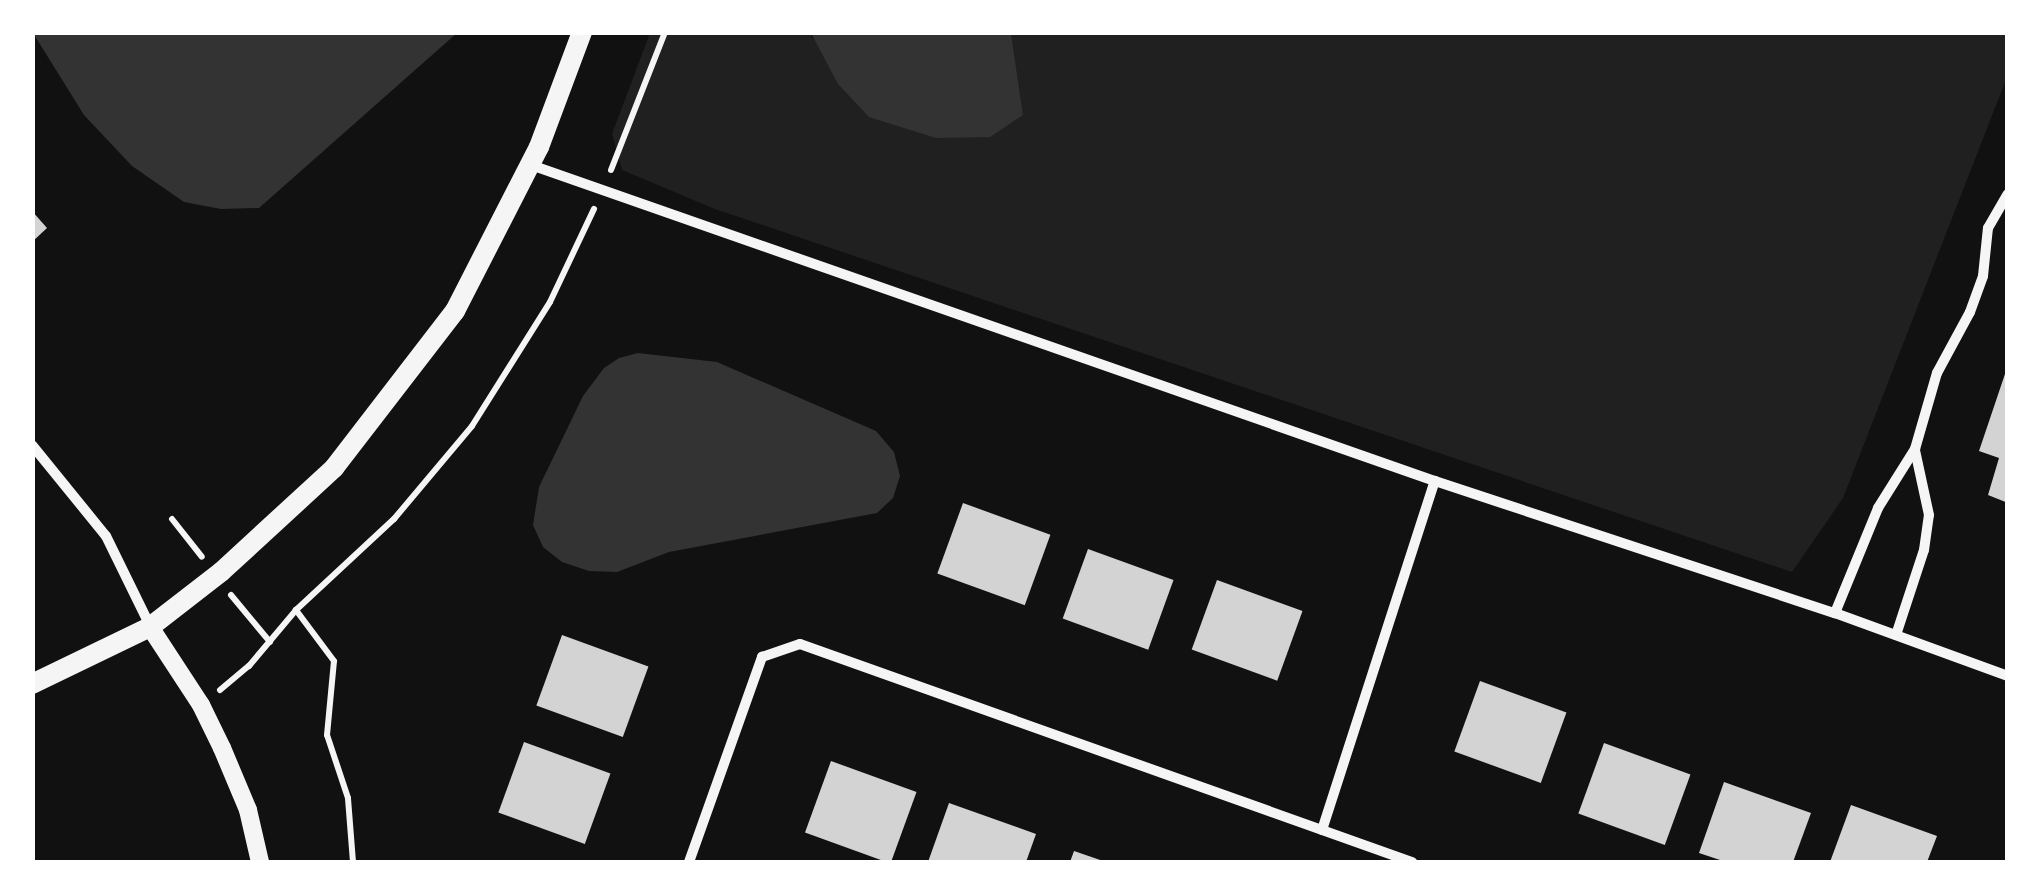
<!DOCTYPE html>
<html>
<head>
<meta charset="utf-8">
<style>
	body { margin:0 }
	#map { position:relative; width:2040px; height:895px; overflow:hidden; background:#111; font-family:"Playfair Display",serif }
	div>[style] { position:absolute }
	.green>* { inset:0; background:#202020 }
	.water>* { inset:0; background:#333 }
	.building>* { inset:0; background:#d3d3d3; transform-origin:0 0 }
	.path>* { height:6px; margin:-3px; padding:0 3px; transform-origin:3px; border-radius:3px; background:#f5f5f5 }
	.minor>* { height:10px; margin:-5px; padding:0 5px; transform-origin:5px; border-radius:5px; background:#f5f5f5 }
	.tertiary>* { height:18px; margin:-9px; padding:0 9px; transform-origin:9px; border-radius:9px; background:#f5f5f5 }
	.secondary>* { height:20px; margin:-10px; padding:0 10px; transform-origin:10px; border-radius:10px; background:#f5f5f5 }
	span { translate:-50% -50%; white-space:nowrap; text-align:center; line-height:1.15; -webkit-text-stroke:8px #fff; paint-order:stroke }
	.frame { position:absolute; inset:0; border:35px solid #fff; pointer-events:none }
</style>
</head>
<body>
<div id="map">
	<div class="green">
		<i style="clip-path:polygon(650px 33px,811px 33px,812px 38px,1023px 115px,1011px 33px,2007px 33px,2007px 77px,1843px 498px,1792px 572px,715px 209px,622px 170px,612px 134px)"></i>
	</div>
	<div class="water">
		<i style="clip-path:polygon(33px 33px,457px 33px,259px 208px,221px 209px,184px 202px,132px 166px,84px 115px)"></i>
		<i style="clip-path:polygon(811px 33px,1011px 33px,1023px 115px,990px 137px,936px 138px,869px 117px,838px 84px)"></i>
		<i style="clip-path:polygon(638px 353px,717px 362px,876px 431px,894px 452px,900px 476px,893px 498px,877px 513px,669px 552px,617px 572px,589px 571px,562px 562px,543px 547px,533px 525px,539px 487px,583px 396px,604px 368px,619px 358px)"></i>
	</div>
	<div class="building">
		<i style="clip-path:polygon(32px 211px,47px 228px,32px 242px)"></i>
		<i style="clip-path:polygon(2007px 368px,2008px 368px,2008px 503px,1988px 495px,1999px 458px,1979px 451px)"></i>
		<i style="left:963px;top:503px;width:93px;height:75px;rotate:20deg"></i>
		<i style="left:1088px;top:549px;width:91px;height:74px;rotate:20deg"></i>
		<i style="left:1217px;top:580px;width:91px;height:74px;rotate:20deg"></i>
		<i style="left:562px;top:635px;width:92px;height:75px;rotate:20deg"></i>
		<i style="left:1480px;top:681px;width:92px;height:75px;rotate:20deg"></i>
		<i style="left:524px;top:742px;width:92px;height:75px;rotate:20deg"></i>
		<i style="left:1604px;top:743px;width:92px;height:75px;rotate:20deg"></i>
		<i style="left:831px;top:761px;width:91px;height:76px;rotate:20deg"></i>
		<i style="clip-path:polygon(1724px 782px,1811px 813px,1793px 862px,1726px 862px,1699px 853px)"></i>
		<i style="clip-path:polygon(949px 803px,1036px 834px,1026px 862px,928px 862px)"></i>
		<i style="clip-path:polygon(1851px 805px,1937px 836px,1927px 862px,1830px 862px)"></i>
		<i style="clip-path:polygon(1074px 851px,1106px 862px,1070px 862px)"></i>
	</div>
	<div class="path">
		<i style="left:611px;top:170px;width:148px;rotate:-68.6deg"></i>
		<i style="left:172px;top:519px;width:48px;rotate:51.7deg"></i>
		<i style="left:231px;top:595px;width:61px;rotate:50.3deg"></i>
		<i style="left:220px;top:690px;width:38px;rotate:-40deg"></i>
		<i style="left:249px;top:666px;width:73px;rotate:-50deg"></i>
		<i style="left:353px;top:862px;width:64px;rotate:-94.5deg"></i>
		<i style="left:348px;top:798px;width:66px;rotate:-108.4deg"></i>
		<i style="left:327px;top:735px;width:74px;rotate:-84.6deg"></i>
		<i style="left:334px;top:661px;width:64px;rotate:-126.7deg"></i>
		<i style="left:296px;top:610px;width:134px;rotate:-42.9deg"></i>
		<i style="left:394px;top:519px;width:121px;rotate:-50deg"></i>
		<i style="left:472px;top:426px;width:146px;rotate:-57.8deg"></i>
		<i style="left:550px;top:302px;width:103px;rotate:-64.7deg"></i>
	</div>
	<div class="minor">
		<i style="left:531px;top:165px;width:958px;rotate:19.27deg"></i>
		<i style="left:1435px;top:481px;width:421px;rotate:18.3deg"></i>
		<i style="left:1835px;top:613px;width:184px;rotate:20deg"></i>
		<i style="left:32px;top:445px;width:117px;rotate:50.9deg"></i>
		<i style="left:106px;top:536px;width:100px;rotate:63.9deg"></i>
		<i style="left:1835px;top:613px;width:113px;rotate:-67.7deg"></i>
		<i style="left:1878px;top:508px;width:70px;rotate:-57.9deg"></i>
		<i style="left:1915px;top:449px;width:79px;rotate:-73.9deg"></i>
		<i style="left:1937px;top:373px;width:69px;rotate:-61.6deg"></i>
		<i style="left:1970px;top:312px;width:38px;rotate:-70deg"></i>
		<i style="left:1983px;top:276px;width:48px;rotate:-84.1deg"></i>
		<i style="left:1988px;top:228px;width:39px;rotate:-60deg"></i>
		<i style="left:1896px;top:635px;width:89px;rotate:-71.8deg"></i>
		<i style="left:1924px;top:550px;width:35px;rotate:-82deg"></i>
		<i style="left:1929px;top:515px;width:66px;rotate:-102.2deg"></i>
		<i style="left:1322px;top:830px;width:367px;rotate:-72.1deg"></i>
		<i style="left:689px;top:862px;width:218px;rotate:-70.4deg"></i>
		<i style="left:762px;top:657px;width:40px;rotate:-18.9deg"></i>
		<i style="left:800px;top:644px;width:650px;rotate:19.61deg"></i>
	</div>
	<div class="tertiary">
		<i style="left:150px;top:627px;width:93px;rotate:56.8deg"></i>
		<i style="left:201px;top:705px;width:48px;rotate:64deg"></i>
		<i style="left:222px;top:748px;width:67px;rotate:67.2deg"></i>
		<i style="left:248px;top:810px;width:53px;rotate:77deg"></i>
	</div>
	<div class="secondary">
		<i style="left:32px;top:684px;width:131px;rotate:-25.8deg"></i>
		<i style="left:150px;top:627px;width:90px;rotate:-37.8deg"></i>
		<i style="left:221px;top:572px;width:154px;rotate:-42.6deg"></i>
		<i style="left:334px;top:468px;width:198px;rotate:-52.4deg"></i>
		<i style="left:455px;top:311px;width:184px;rotate:-62.9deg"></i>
		<i style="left:539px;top:147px;width:123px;rotate:-69.5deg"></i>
	</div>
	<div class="frame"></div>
</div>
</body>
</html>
